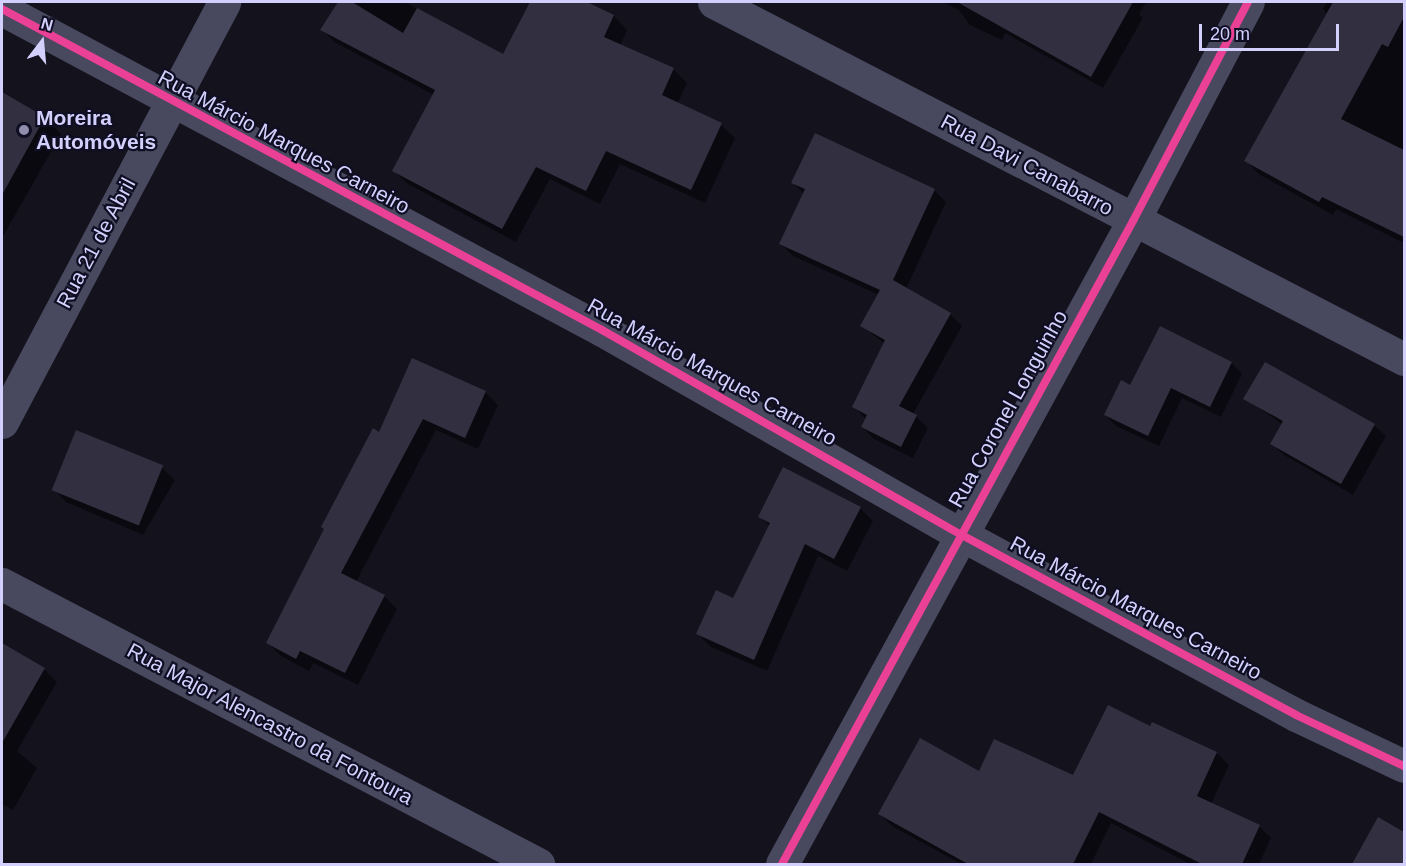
<!DOCTYPE html>
<html>
<head>
<meta charset="utf-8">
<style>
	body { margin:0 }
	#map { position:relative; width:1406px; height:866px; overflow:hidden; background:#14121d; font-family:Arial,sans-serif }
	div>[style] { position:absolute }
	.shadow>* { inset:0; background:#0007 }
	.building>* { inset:0; background:#323040; transform-origin:0 0 }
	.minor>* { height:33px; margin:-16.5px; padding:0 16.5px; transform-origin:16.5px; border-radius:16.5px; background:#48485e }
	.tertiary>* { height:33px; margin:-16.5px; padding:0 16.5px; transform-origin:16.5px; border-radius:16.5px; background:#48485e }
	.cycleway>* { height:8px; margin:-4px; padding:0 4px; transform-origin:4px; border-radius:4px; background:#ea4096 }
	.dots>* { width:16px; height:16px; translate:-50% -50%; box-sizing:border-box; border:3px solid #100e22; border-radius:50% }
	span { translate:-50% -50%; white-space:nowrap; text-align:center; line-height:1.15; -webkit-text-stroke:4.5px #100e22; paint-order:stroke }
	.poi-label { font-size:21px; color:#d3d0fe; font-weight:700 }
	.left { translate:0 -50%; text-align:left }
	.street-label { font-size:21px; color:#d3d0fe }
	.frame { position:absolute; inset:0; border:3px solid #d3d0fe; pointer-events:none }
	.north { position:absolute; left:12px; top:12px; width:60px; height:60px; -webkit-text-stroke:4px #100e22; paint-order:stroke; rotate:16deg; font-size:16px; font-weight:700; line-height:24px; text-align:center; color:#d3d0fe }
	.north::after { content:''; display:block; margin:auto; width:21px; height:27px; background:#d3d0fe; clip-path:polygon(50% 0,100% 100%,50% 72%,0 100%) }
	.scale { position:absolute; left:1199px; top:24px; width:140px; height:27px; box-sizing:border-box; border:3px solid #d3d0fe; border-top:0; padding-left:8px; font-size:18px; line-height:21px; white-space:nowrap; color:#d3d0fe; -webkit-text-stroke:4px #100e22; paint-order:stroke }
</style>
</head>
<body>
<div id="map">
	<div class="shadow">
		<i style="clip-path:polygon(339px 2px,405px 2px,504px 56px,532px 2px,583px 2px,614px 16px,627px 30px,620px 46px,673px 69px,687px 83px,677px 104px,721px 125px,735px 138px,705px 203px,620px 164px,600px 204px,550px 179px,516px 242px,408px 184px,394px 171px,434px 95px,336px 43px,322px 30px)"></i>
		<i style="clip-path:polygon(943px 2px,1146px 2px,1139px 14px,1143px 18px,1103px 88px,1005px 33px,1002px 40px,970px 25px,959px 10px)"></i>
		<i style="clip-path:polygon(1327px 2px,1404px 2px,1404px 243px,1336px 209px,1333px 215px,1260px 175px,1246px 161px,1327px 14px,1323px 9px)"></i>
		<i style="clip-path:polygon(2px 94px,44px 118px,61px 134px,2px 238px)"></i>
		<i style="clip-path:polygon(793px 183px,934px 190px,946px 202px,906px 289px,950px 314px,962px 326px,913px 414px,928px 428px,913px 458px,874px 439px,862px 427px,866px 419px,854px 407px,885px 344px,862px 326px,879px 295px,793px 256px,781px 244px,804px 194px)"></i>
		<i style="clip-path:polygon(1161px 328px,1232px 363px,1242px 374px,1221px 417px,1182px 398px,1159px 446px,1116px 426px,1105px 415px,1131px 387px)"></i>
		<i style="clip-path:polygon(485px 392px,498px 405px,478px 449px,436px 430px,356px 582px,384px 596px,397px 609px,358px 685px,313px 663px,309px 671px,281px 656px,268px 643px,380px 434px)"></i>
		<i style="clip-path:polygon(1245px 398px,1374px 425px,1386px 436px,1353px 495px,1284px 455px,1272px 444px,1283px 425px)"></i>
		<i style="clip-path:polygon(77px 432px,162px 468px,175px 480px,143px 535px,66px 502px,53px 489px)"></i>
		<i style="clip-path:polygon(860px 508px,873px 521px,847px 571px,818px 556px,767px 671px,711px 647px,698px 634px,733px 600px,770px 526px,760px 517px)"></i>
		<i style="clip-path:polygon(2px 645px,44px 669px,57px 682px,17px 751px,37px 768px,13px 810px,2px 804px)"></i>
		<i style="clip-path:polygon(1152px 724px,1217px 753px,1229px 765px,1211px 804px,1259px 826px,1271px 838px,1259px 864px,1190px 864px,1111px 823px,1091px 864px,961px 864px,892px 826px,880px 814px,980px 773px,1074px 777px)"></i>
		<i style="clip-path:polygon(1378px 820px,1404px 834px,1404px 864px,1354px 864px)"></i>
	</div>
	<div class="building">
		<i style="clip-path:polygon(338px 2px,352px 2px,403px 33px,417px 8px,503px 54px,530px 2px,587px 2px,614px 15px,604px 37px,674px 68px,662px 95px,722px 123px,691px 190px,606px 151px,586px 191px,536px 167px,502px 229px,392px 171px,435px 90px,320px 30px)"></i>
		<i style="clip-path:polygon(957px 2px,1133px 2px,1091px 77px)"></i>
		<i style="clip-path:polygon(1333px 2px,1404px 2px,1404px 17px,1388px 47px,1382px 44px,1341px 119px,1404px 150px,1404px 237px,1322px 197px,1319px 202px,1244px 161px)"></i>
		<i style="clip-path:polygon(2px 92px,45px 117px,2px 195px)"></i>
		<i style="clip-path:polygon(815px 133px,935px 189px,893px 280px,951px 313px,899px 406px,917px 415px,901px 447px,861px 427px,867px 415px,852px 407px,885px 340px,860px 326px,880px 290px,779px 244px,805px 189px,791px 183px)"></i>
		<i style="clip-path:polygon(1160px 326px,1232px 362px,1210px 407px,1171px 388px,1148px 436px,1104px 415px,1121px 380px,1130px 385px)"></i>
		<i style="clip-path:polygon(412px 358px,486px 391px,465px 438px,423px 419px,341px 573px,385px 595px,345px 673px,300px 651px,296px 659px,266px 643px,324px 529px,321px 527px,373px 428px,379px 432px)"></i>
		<i style="clip-path:polygon(1265px 362px,1375px 424px,1341px 484px,1270px 444px,1283px 421px,1243px 399px)"></i>
		<i style="left:76px;top:430px;width:94px;height:65px;rotate:22deg"></i>
		<i style="clip-path:polygon(783px 467px,861px 507px,834px 559px,805px 544px,754px 660px,696px 634px,716px 590px,733px 598px,770px 523px,758px 517px)"></i>
		<i style="clip-path:polygon(2px 643px,45px 668px,2px 743px)"></i>
		<i style="clip-path:polygon(1108px 705px,1150px 726px,1152px 722px,1217px 752px,1197px 796px,1260px 825px,1242px 864px,1202px 864px,1099px 812px,1073px 864px,968px 864px,878px 814px,920px 738px,979px 771px,994px 739px,1073px 775px)"></i>
		<i style="clip-path:polygon(1378px 817px,1404px 832px,1404px 864px,1352px 864px)"></i>
	</div>
	<div class="minor">
		<i style="left:714px;top:2px;width:777px;rotate:27.36deg"></i>
		<i style="left:2px;top:9px;width:680px;rotate:28.15deg"></i>
		<i style="left:602px;top:330px;width:412px;rotate:29.7deg"></i>
		<i style="left:960px;top:534px;width:382px;rotate:28.3deg"></i>
		<i style="left:1296px;top:715px;width:119px;rotate:25.3deg"></i>
		<i style="left:2px;top:584px;width:605px;rotate:27.58deg"></i>
		<i style="left:782px;top:864px;width:733px;rotate:-61.37deg"></i>
		<i style="left:1133px;top:221px;width:247px;rotate:-62.3deg"></i>
	</div>
	<div class="tertiary">
		<i style="left:2px;top:422px;width:475px;rotate:-62.1deg"></i>
	</div>
	<div class="cycleway">
		<i style="left:2px;top:9px;width:680px;rotate:28.15deg"></i>
		<i style="left:602px;top:330px;width:412px;rotate:29.7deg"></i>
		<i style="left:960px;top:534px;width:382px;rotate:28.3deg"></i>
		<i style="left:1296px;top:715px;width:119px;rotate:25.3deg"></i>
		<i style="left:782px;top:864px;width:733px;rotate:-61.37deg"></i>
		<i style="left:1133px;top:221px;width:247px;rotate:-62.3deg"></i>
	</div>
	<div class="dots">
		<i style="left:24px;top:130px;background:#908eaf"></i>
	</div>
	<div class="poi-label">
		<span class="left" style="left:36px;top:130px">Moreira<br>Automóveis</span>
	</div>
	<div class="street-label">
		<span style="left:284px;top:142px;rotate:28deg">Rua Márcio Marques Carneiro</span>
		<span style="left:1027px;top:165px;rotate:28deg">Rua Davi Canabarro</span>
		<span style="left:96px;top:243px;rotate:-62deg">Rua 21 de Abril</span>
		<span style="left:712px;top:372px;rotate:29deg">Rua Márcio Marques Carneiro</span>
		<span style="left:1008px;top:409px;rotate:-61deg">Rua Coronel Longuinho</span>
		<span style="left:1136px;top:608px;rotate:28deg">Rua Márcio Marques Carneiro</span>
		<span style="left:270px;top:724px;rotate:28deg">Rua Major Alencastro da Fontoura</span>
	</div>
	<div class="frame"></div>
	<div class="north">N</div>
	<div class="scale">20 m</div>
</div>
</body>
</html>
